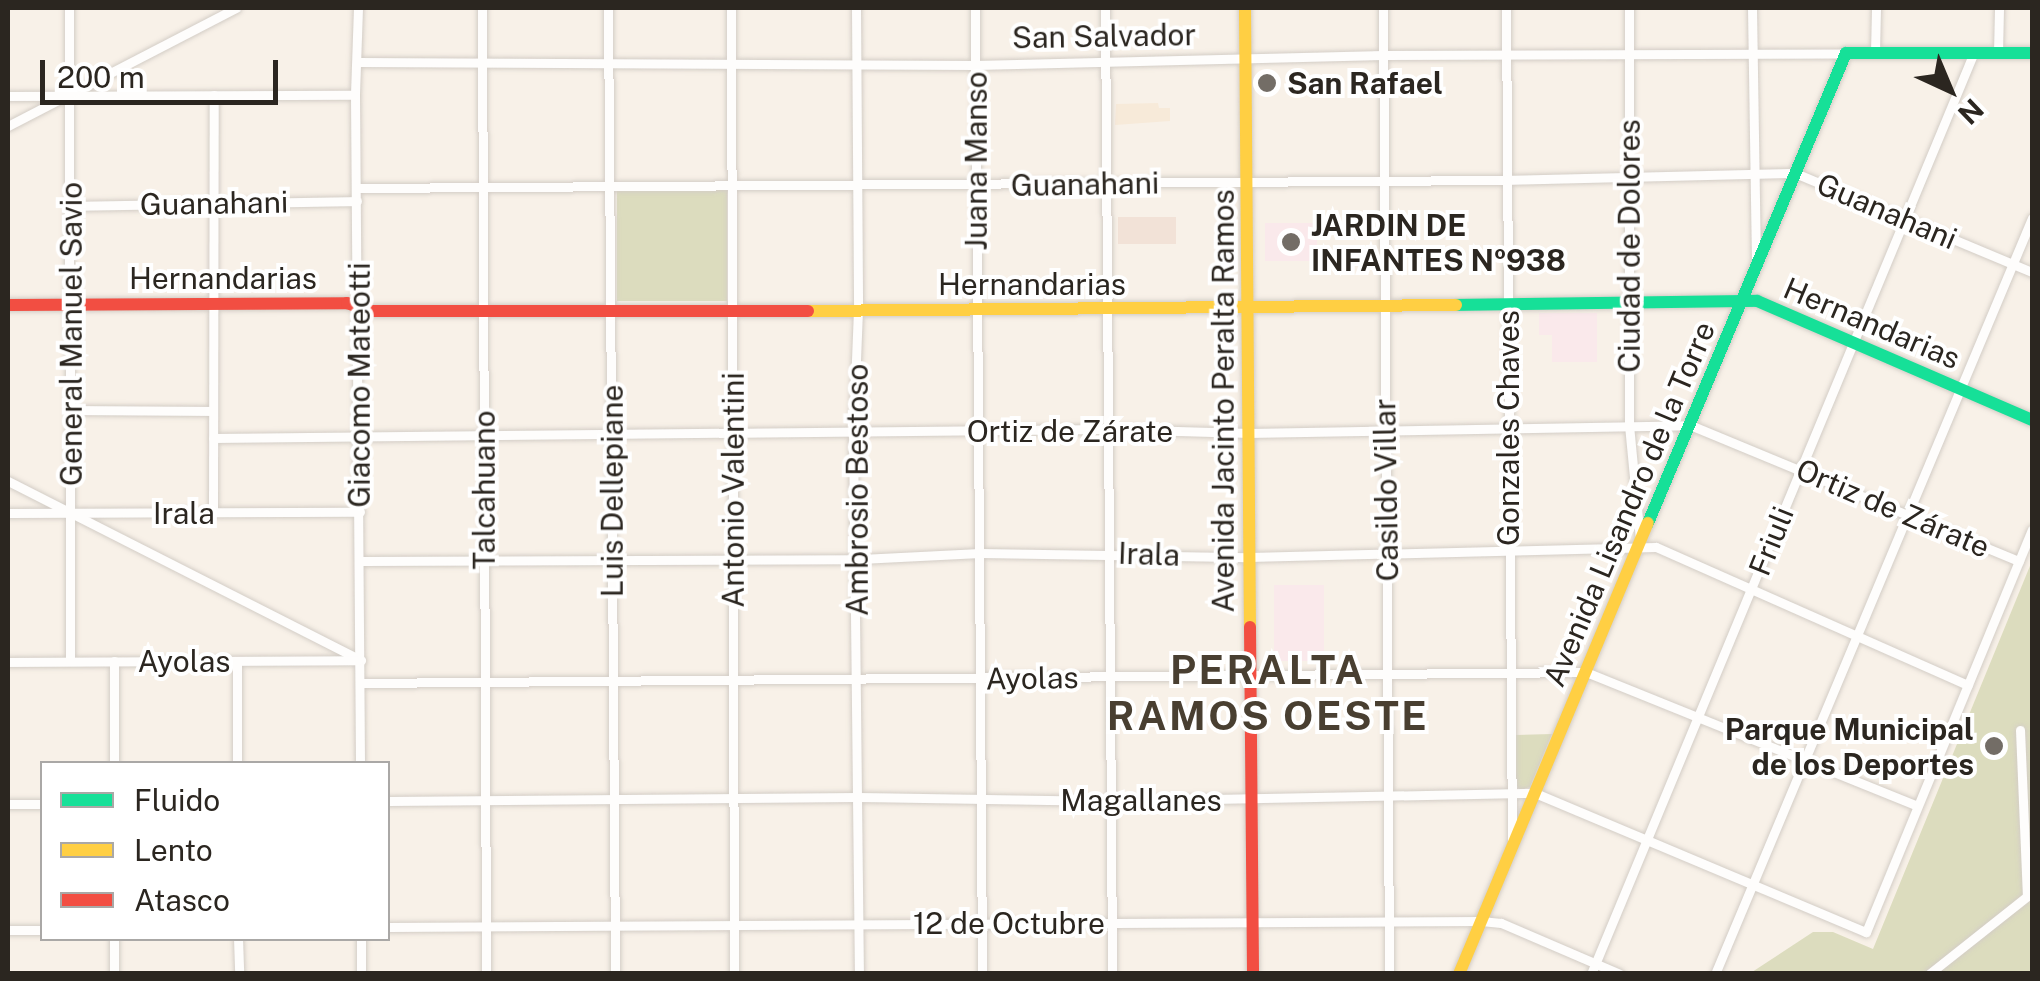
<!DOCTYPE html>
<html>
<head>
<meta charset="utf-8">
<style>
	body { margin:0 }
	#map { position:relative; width:2040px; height:981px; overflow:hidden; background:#f8f1e8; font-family:"Public Sans",sans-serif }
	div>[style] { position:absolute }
	.commercial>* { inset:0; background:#f2e2d7; transform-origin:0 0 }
	.built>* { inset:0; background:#f7ead9 }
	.education>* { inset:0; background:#fae9eb; transform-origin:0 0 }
	.green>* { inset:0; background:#dcdcbe; transform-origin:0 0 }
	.roads { filter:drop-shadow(0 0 2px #d3cdc6) drop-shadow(0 0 2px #d3cdc6) }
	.street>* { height:9px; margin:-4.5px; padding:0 4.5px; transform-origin:4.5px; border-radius:4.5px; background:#fefdfc }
	.fast>* { height:12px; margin:-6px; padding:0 6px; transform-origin:6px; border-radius:6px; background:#16e098 }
	.slow>* { height:12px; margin:-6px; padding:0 6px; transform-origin:6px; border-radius:6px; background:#ffcf43 }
	.jam>* { height:12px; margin:-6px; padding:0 6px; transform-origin:6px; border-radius:6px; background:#f24e42 }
	.dots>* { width:28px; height:28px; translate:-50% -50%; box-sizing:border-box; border:5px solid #fff; border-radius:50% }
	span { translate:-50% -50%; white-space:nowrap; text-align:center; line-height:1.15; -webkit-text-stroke:8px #fff; paint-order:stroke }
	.street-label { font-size:30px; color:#2b2620 }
	.poi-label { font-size:30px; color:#2b2620; font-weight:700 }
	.left { translate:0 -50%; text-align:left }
	.right { translate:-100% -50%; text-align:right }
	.district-label { font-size:40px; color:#493f31; font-weight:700; letter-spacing:2.5px }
	.frame { position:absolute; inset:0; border:10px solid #2b2620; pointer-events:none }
	.legend { position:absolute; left:40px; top:761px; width:350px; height:180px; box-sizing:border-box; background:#fff; border:2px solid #aaa8a6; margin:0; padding:12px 18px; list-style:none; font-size:30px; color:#2b2620 }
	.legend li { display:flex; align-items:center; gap:20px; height:50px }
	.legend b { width:50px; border:2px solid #aaa8a6 }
	.north { position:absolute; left:1900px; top:40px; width:100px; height:100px; -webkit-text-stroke:8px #fff; paint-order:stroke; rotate:136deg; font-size:28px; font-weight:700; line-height:40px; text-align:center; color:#2b2620 }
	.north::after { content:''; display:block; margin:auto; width:35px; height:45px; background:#2b2620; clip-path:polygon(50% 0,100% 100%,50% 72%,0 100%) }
	.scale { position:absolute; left:40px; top:60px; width:238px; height:45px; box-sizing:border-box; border:5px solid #2b2620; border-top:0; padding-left:12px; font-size:30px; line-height:35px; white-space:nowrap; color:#2b2620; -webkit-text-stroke:8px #fff; paint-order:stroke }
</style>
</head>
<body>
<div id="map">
	<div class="commercial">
		<i style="left:1176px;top:217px;width:27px;height:58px;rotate:90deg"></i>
	</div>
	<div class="built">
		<i style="clip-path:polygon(1158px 103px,1159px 108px,1170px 108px,1170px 121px,1115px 125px,1116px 104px)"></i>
	</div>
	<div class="education">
		<i style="left:1265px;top:223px;width:52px;height:38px"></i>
		<i style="clip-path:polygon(1539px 313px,1597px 313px,1597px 362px,1552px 362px,1552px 335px,1539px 335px)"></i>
		<i style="left:1324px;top:585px;width:76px;height:50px;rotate:90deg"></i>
	</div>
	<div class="green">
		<i style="left:617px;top:190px;width:110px;height:111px"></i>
		<i style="clip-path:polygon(2032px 561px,2032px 973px,1749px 974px,1813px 932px,1833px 932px,1873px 949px)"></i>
		<i style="clip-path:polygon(1552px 734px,1530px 787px,1520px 790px,1516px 785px,1515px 735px)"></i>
	</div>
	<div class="roads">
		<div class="street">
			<i style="left:69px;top:8px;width:653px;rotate:89.91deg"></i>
			<i style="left:358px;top:8px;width:87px;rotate:92deg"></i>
			<i style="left:355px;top:95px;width:669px;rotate:89.57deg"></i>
			<i style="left:482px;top:8px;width:966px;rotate:89.76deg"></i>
			<i style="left:608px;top:8px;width:966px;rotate:89.58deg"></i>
			<i style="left:731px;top:8px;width:966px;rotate:89.82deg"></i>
			<i style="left:856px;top:8px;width:302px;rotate:89.6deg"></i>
			<i style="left:858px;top:310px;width:122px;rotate:92.3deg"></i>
			<i style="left:853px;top:432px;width:542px;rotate:89.37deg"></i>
			<i style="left:975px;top:8px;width:966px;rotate:89.58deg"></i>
			<i style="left:1105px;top:8px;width:966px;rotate:89.58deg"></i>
			<i style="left:1383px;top:8px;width:966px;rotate:89.64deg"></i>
			<i style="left:1506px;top:8px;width:832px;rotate:89.59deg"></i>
			<i style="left:1629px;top:8px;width:417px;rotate:90deg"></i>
			<i style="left:1629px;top:425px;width:116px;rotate:84.5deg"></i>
			<i style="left:1752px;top:8px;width:252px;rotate:89.1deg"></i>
			<i style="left:1875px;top:53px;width:45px;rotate:-88.7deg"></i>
			<i style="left:1998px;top:53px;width:45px;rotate:-88.7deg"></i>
			<i style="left:357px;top:62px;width:619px;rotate:0.28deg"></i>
			<i style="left:976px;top:65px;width:408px;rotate:-1.4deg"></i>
			<i style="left:1384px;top:55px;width:462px;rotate:-0.2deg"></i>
			<i style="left:8px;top:96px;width:347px;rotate:-0.2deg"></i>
			<i style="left:8px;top:126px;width:257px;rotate:-27.4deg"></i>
			<i style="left:358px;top:188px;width:1149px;rotate:-0.4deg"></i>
			<i style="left:1507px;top:180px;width:288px;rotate:-1.4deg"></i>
			<i style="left:1795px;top:173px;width:257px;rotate:22.7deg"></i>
			<i style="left:70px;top:206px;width:287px;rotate:-1deg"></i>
			<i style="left:72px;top:410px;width:141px;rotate:0.4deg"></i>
			<i style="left:213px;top:438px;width:895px;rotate:-0.58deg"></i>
			<i style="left:1108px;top:429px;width:140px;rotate:1.6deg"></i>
			<i style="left:1248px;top:433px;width:442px;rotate:-1deg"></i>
			<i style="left:1690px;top:425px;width:356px;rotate:22.5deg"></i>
			<i style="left:8px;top:481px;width:396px;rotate:26.9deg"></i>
			<i style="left:8px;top:513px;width:352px;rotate:-0.2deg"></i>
			<i style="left:213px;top:513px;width:418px;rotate:-89.9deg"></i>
			<i style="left:361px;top:561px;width:497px;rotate:-0.2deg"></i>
			<i style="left:858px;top:559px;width:122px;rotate:-2.8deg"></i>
			<i style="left:980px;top:553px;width:269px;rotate:0.9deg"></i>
			<i style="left:1249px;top:557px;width:407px;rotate:-1.4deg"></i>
			<i style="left:1656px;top:547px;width:341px;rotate:23.9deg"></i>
			<i style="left:114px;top:661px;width:103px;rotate:90deg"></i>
			<i style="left:237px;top:661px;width:103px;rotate:90deg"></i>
			<i style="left:8px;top:662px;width:350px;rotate:-0.3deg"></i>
			<i style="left:361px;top:683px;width:1225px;rotate:-0.51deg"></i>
			<i style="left:1586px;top:672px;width:357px;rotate:22deg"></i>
			<i style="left:2020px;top:730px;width:164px;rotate:87.6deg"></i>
			<i style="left:388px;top:801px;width:470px;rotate:-0.5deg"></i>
			<i style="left:858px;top:797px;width:252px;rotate:0.9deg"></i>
			<i style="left:1110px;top:801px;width:425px;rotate:-1.1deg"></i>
			<i style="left:1535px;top:793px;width:359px;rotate:22.8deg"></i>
			<i style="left:1866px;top:932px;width:435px;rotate:-67.6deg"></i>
			<i style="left:8px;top:804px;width:34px"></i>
			<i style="left:388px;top:927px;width:1093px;rotate:-0.31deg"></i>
			<i style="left:1481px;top:921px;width:20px;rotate:6deg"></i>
			<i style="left:1501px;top:923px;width:129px;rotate:23.2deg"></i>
			<i style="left:8px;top:930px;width:34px"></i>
			<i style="left:114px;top:938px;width:36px;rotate:90deg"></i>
			<i style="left:238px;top:938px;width:36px;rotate:88deg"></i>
			<i style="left:361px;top:938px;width:36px;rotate:90deg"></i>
			<i style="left:1591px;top:974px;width:998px;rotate:-67.44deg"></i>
			<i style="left:1715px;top:974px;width:820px;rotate:-67.25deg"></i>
			<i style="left:1929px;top:974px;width:129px;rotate:-38.4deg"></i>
		</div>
		<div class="fast">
			<i style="left:1456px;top:305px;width:301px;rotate:-0.8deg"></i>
			<i style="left:1757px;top:301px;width:300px;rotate:23.4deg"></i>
			<i style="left:1648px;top:523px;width:510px;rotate:-67.16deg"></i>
			<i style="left:1846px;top:53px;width:186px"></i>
		</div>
		<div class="slow">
			<i style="left:1245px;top:8px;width:619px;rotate:89.54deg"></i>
			<i style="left:808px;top:311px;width:648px;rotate:-0.53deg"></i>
			<i style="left:1459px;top:974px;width:489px;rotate:-67.3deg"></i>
		</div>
		<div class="jam">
			<i style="left:8px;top:305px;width:339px;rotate:-0.3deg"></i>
			<i style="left:347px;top:303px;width:24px;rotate:19deg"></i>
			<i style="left:370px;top:311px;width:438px"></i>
			<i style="left:1250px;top:627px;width:347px;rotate:89.5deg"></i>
		</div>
	</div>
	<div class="dots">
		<i style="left:1267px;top:83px;background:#736d66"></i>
		<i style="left:1291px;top:242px;background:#736d66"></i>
		<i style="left:1994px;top:746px;background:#736d66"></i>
	</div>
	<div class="street-label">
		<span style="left:1104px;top:36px;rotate:-1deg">San Salvador</span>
		<span style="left:976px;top:161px;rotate:-90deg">Juana Manso</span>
		<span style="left:1085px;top:184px;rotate:-1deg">Guanahani</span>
		<span style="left:214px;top:203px;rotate:-1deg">Guanahani</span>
		<span style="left:1887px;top:211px;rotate:23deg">Guanahani</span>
		<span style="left:1629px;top:246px;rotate:-90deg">Ciudad de Dolores</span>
		<span style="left:223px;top:278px">Hernandarias</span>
		<span style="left:1032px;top:284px">Hernandarias</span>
		<span style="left:1872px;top:323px;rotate:23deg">Hernandarias</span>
		<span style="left:71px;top:334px;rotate:-90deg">General Manuel Savio</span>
		<span style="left:359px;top:385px;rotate:-90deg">Giacomo Mateotti</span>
		<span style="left:1223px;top:401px;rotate:-90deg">Avenida Jacinto Peralta Ramos</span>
		<span style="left:1508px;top:428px;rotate:-90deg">Gonzales Chaves</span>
		<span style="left:1070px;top:431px">Ortiz de Zárate</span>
		<span style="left:484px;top:490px;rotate:-90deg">Talcahuano</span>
		<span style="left:733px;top:490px;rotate:-90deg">Antonio Valentini</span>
		<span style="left:857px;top:490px;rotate:-90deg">Ambrosio Bestoso</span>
		<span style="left:1386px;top:490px;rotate:-91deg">Casildo Villar</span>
		<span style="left:612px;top:491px;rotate:-90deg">Luis Dellepiane</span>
		<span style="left:1629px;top:504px;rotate:-67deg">Avenida Lisandro de la Torre</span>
		<span style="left:1893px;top:508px;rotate:23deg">Ortiz de Zárate</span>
		<span style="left:184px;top:513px">Irala</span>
		<span style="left:1771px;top:541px;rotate:-68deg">Friuli</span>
		<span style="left:1149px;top:554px;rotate:2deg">Irala</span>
		<span style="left:184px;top:661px">Ayolas</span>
		<span style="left:1032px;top:678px;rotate:-1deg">Ayolas</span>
		<span style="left:1141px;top:800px">Magallanes</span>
		<span style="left:1009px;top:923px">12 de Octubre</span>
	</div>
	<div class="poi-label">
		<span class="left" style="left:1287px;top:83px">San Rafael</span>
		<span class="left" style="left:1311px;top:242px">JARDIN DE<br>INFANTES Nº938</span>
		<span class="right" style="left:1974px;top:746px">Parque Municipal<br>de los Deportes</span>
	</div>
	<div class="district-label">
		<span style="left:1268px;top:693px">PERALTA<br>RAMOS OESTE</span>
	</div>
	<div class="frame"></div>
	<ul class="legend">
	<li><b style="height:12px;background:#16e098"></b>Fluido</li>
	<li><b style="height:12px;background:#ffcf43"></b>Lento</li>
	<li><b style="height:12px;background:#f24e42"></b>Atasco</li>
	</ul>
	<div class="north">N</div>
	<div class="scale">200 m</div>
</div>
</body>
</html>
